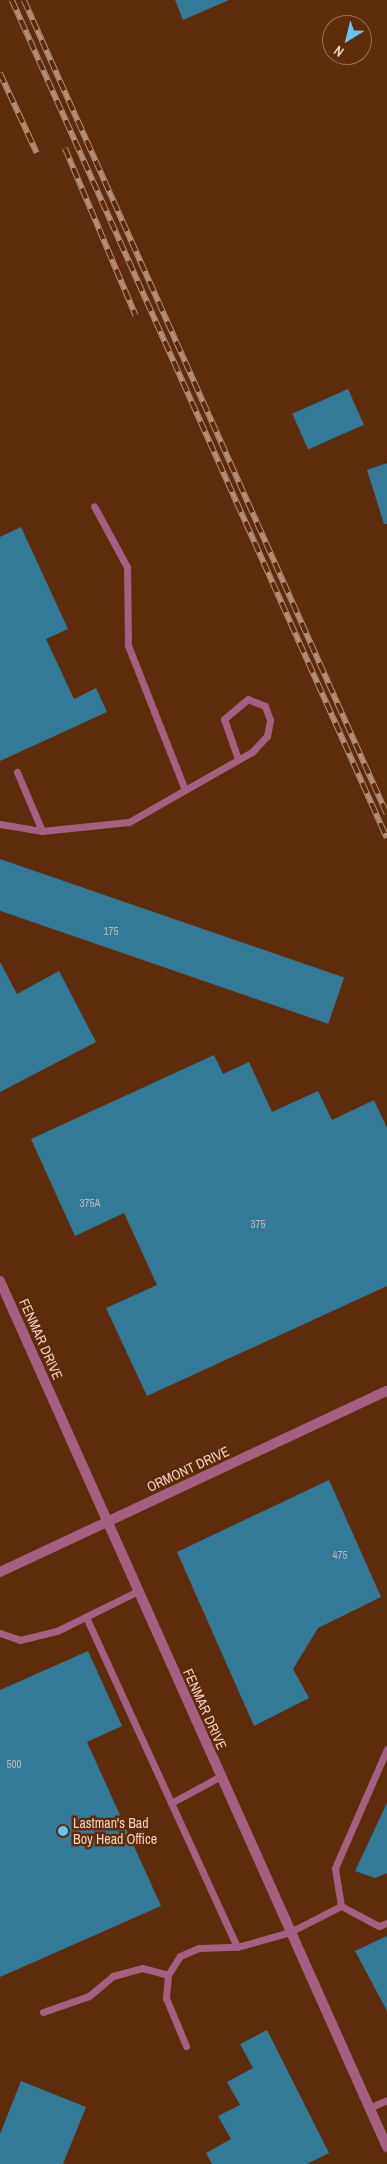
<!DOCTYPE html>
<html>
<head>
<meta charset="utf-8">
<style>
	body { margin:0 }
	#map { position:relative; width:387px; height:2164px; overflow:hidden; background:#5e2c0b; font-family:"Archivo Narrow",sans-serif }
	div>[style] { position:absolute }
	.building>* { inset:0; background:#337a99; transform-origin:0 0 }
	.service>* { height:7px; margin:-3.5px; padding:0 3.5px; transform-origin:3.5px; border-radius:3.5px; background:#a65f82 }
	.tertiary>* { height:10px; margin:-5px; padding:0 5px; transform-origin:5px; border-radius:5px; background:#a65f82 }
	.rail>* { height:5.5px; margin-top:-2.75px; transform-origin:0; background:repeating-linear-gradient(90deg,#5e2c0b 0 11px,#b58e76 0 22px); box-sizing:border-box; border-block:1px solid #b58e76 }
	.dots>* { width:14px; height:14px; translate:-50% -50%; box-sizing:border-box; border:2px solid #5e2c0b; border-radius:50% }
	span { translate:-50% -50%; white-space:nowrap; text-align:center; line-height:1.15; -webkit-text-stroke:5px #5e2c0b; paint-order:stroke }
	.number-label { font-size:11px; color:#c1bab6 }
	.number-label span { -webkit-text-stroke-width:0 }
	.street-label { font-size:14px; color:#f0d0bf }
	.poi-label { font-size:14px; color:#f0d0bf }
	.left { translate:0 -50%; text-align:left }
	.north { position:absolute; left:322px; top:15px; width:50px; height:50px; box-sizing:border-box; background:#5e2c0b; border:1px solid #986e53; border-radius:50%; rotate:216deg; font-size:14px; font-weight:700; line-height:20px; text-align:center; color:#f0d0bf }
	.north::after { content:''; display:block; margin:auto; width:18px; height:22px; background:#66c4ef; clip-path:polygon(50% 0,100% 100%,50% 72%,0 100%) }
</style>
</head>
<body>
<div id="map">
	<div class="building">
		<i style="clip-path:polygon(175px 0,229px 0,183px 20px)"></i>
		<i style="left:348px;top:389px;width:39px;height:61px;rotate:66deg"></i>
		<i style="clip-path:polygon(387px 463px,387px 524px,384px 524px,367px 470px)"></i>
		<i style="clip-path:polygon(21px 527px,68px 629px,46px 639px,74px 699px,96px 688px,107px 712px,0 761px,0 537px)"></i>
		<i style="left:0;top:859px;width:364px;height:49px;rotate:19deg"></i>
		<i style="clip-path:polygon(0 962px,17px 994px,59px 971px,96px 1042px,0 1092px)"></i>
		<i style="clip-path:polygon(214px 1055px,223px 1074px,249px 1062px,272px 1112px,318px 1091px,332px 1120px,374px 1100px,387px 1128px,387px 1286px,147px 1396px,106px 1308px,157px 1285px,124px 1213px,75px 1236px,31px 1139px)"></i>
		<i style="clip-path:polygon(329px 1480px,381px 1597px,318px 1628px,293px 1669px,309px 1698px,254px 1726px,177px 1552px)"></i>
		<i style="clip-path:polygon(88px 1651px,122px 1726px,87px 1742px,161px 1906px,0 1977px,0 1690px)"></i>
		<i style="clip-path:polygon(387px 1803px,387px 1873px,375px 1878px,355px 1871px)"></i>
		<i style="clip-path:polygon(387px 1936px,387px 2011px,355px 1951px)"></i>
		<i style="clip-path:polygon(267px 2030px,329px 2153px,307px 2164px,212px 2164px,206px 2153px,231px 2139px,218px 2116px,240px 2105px,227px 2082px,253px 2068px,240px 2044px)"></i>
		<i style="clip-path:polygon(21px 2081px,86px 2107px,63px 2164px,0 2164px,0 2134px)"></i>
	</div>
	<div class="service">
		<i style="left:17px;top:772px;width:64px;rotate:67deg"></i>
		<i style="left:185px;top:790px;width:77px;rotate:-29.6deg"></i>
		<i style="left:252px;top:752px;width:22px;rotate:-47deg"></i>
		<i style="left:267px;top:736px;width:16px;rotate:-79deg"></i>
		<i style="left:270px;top:720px;width:15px;rotate:-110deg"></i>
		<i style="left:265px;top:706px;width:18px;rotate:-158deg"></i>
		<i style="left:248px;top:699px;width:31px;rotate:140deg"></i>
		<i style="left:224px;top:719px;width:42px;rotate:70.7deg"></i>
		<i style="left:0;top:824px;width:43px;rotate:9.5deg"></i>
		<i style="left:42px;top:831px;width:87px;rotate:-5.9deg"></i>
		<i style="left:129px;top:822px;width:64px;rotate:-29.7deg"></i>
		<i style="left:185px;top:790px;width:156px;rotate:-111.5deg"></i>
		<i style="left:128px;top:645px;width:78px;rotate:-90.7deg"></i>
		<i style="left:127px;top:567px;width:69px;rotate:-118.4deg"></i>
		<i style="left:86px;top:1617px;width:363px;rotate:65.4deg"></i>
		<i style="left:237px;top:1947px;width:55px;rotate:-15.8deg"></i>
		<i style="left:290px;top:1932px;width:57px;rotate:-27deg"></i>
		<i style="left:0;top:1633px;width:21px;rotate:19deg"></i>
		<i style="left:20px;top:1640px;width:38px;rotate:-14deg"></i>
		<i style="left:57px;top:1631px;width:90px;rotate:-26.3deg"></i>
		<i style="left:171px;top:1803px;width:57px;rotate:-28.4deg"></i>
		<i style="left:341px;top:1906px;width:38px;rotate:-99deg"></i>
		<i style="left:335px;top:1868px;width:130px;rotate:-66.4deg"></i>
		<i style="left:341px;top:1906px;width:43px;rotate:27.8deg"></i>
		<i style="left:379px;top:1926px;width:9px;rotate:-21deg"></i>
		<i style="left:43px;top:2012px;width:49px;rotate:-19.2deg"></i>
		<i style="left:89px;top:1996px;width:31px;rotate:-40deg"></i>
		<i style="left:113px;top:1976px;width:30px;rotate:-15deg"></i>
		<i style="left:142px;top:1968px;width:27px;rotate:15deg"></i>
		<i style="left:186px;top:2046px;width:52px;rotate:-112.6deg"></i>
		<i style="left:166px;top:1998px;width:23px;rotate:-85deg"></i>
		<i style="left:168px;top:1975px;width:22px;rotate:-58deg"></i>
		<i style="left:180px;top:1956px;width:21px;rotate:-23deg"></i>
		<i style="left:199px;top:1948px;width:38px;rotate:-2deg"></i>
		<i style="left:369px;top:2108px;width:20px;rotate:-24deg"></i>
	</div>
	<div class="tertiary">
		<i style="left:0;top:1281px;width:949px;rotate:65.92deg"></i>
		<i style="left:0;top:1572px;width:427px;rotate:-25.1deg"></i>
	</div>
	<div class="rail">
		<i style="left:12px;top:0;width:918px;rotate:65.89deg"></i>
		<i style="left:24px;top:0;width:891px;rotate:65.97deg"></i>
		<i style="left:0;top:73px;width:88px;rotate:65.2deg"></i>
		<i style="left:65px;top:148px;width:182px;rotate:67.1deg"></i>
	</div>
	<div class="dots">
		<i style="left:63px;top:1831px;background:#66c4ef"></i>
	</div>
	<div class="number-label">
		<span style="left:111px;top:931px">175</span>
		<span style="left:90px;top:1203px">375A</span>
		<span style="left:258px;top:1224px">375</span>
		<span style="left:340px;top:1555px">475</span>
		<span style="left:14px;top:1764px">500</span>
	</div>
	<div class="street-label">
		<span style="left:41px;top:1339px;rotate:66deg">FENMAR DRIVE</span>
		<span style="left:188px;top:1469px;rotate:-25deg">ORMONT DRIVE</span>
		<span style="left:205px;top:1709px;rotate:66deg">FENMAR DRIVE</span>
	</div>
	<div class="poi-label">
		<span class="left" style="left:73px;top:1831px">Lastman's Bad<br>Boy Head Office</span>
	</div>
	<div class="north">N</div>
</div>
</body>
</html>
